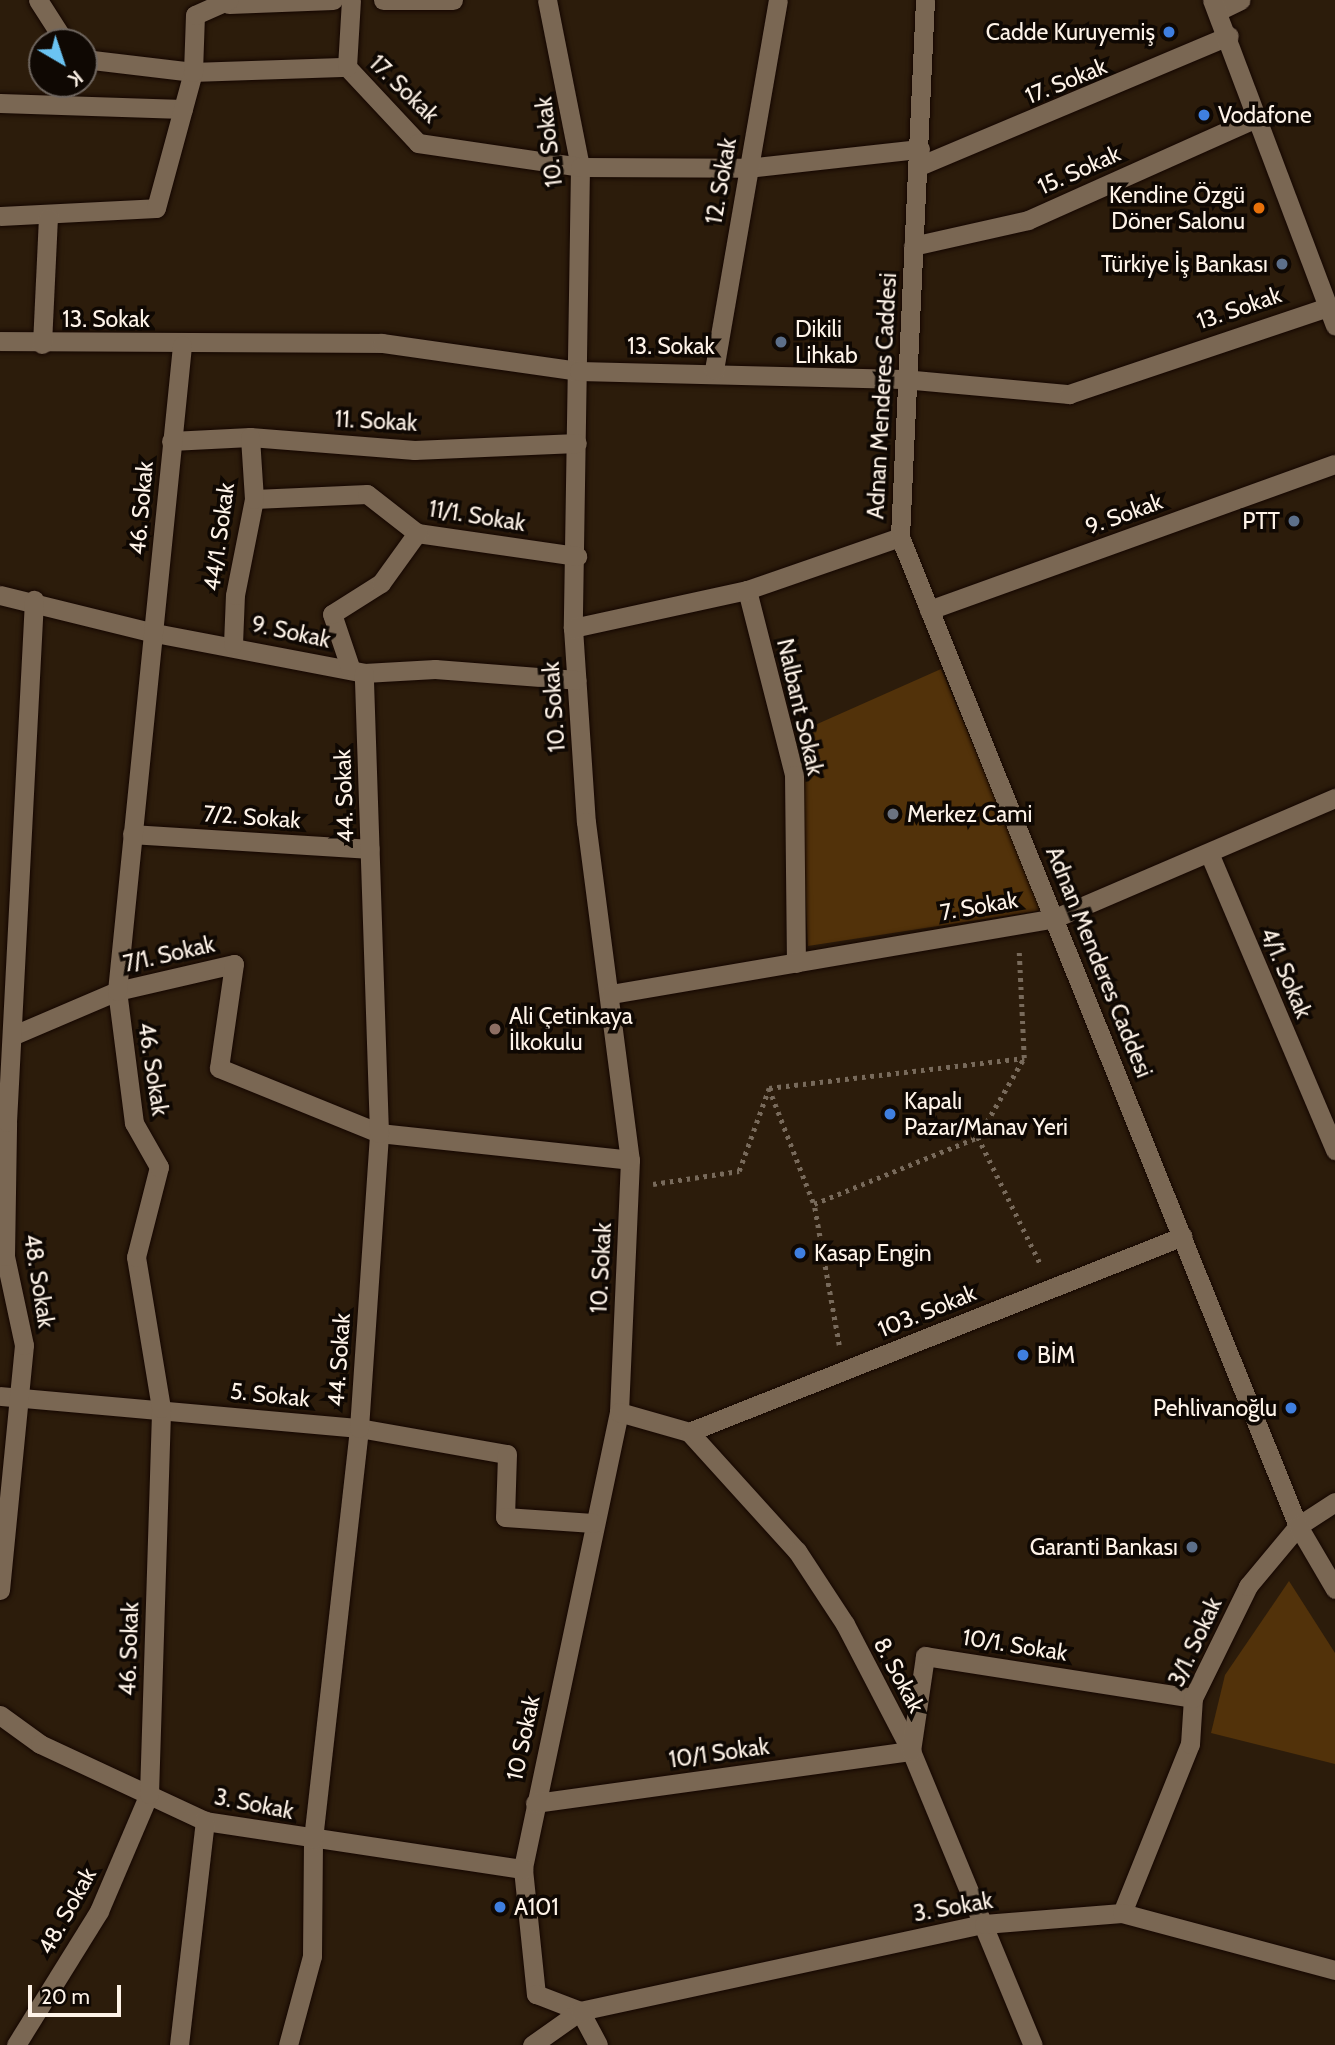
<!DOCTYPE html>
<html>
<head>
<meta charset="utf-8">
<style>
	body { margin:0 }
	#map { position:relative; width:1335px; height:2045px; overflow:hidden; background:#2c1c0b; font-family:Cabin,sans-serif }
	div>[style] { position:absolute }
	.green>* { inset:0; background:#52320a }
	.path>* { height:4.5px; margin-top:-2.25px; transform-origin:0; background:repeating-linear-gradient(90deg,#786a5b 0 3.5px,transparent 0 8.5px) }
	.roads { filter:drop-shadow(0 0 2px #140600) drop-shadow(0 0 2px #140600) }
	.minor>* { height:19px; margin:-9.5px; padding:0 9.5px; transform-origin:9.5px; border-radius:9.5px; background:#7a6753 }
	.tertiary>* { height:19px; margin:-9.5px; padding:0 9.5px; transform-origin:9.5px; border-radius:9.5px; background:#7a6753 }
	.secondary>* { height:19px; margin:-9.5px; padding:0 9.5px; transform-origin:9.5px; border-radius:9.5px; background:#7a6753 }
	.dots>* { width:19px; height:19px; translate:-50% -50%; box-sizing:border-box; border:4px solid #0f0803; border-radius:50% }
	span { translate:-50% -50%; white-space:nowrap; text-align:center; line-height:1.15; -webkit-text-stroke:7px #0f0803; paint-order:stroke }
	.poi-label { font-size:23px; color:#fef3e8 }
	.right { translate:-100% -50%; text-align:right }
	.left { translate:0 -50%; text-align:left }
	.street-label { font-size:23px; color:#fef3e8 }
	.north { position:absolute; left:28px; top:28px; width:70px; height:70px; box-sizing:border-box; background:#0f0803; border:2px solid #6f665f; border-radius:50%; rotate:141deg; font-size:19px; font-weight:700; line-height:28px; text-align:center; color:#fef3e8 }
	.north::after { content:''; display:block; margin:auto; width:24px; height:32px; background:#6bc3f2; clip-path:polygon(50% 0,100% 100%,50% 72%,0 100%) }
	.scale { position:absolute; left:28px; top:1985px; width:93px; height:32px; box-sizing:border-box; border:4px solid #fef3e8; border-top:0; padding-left:9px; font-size:21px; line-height:24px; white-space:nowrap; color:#fef3e8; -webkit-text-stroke:5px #0f0803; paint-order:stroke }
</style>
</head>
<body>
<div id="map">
	<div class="green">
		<i style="clip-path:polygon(941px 669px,1043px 910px,808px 946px,797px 733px)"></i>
		<i style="clip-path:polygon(1289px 1581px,1335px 1653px,1335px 1764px,1211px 1733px,1225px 1675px)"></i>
	</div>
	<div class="path">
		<i style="left:769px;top:1088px;width:124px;rotate:68.8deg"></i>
		<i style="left:978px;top:1137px;width:91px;rotate:-59.8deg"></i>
		<i style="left:1024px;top:1058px;width:108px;rotate:-92.7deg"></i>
		<i style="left:653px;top:1184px;width:87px;rotate:-8.6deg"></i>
		<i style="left:739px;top:1171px;width:88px;rotate:-70.1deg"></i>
		<i style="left:769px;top:1088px;width:257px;rotate:-6.7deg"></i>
		<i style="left:839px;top:1345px;width:143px;rotate:-100.1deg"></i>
		<i style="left:814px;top:1204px;width:177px;rotate:-22.2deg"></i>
		<i style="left:978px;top:1137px;width:143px;rotate:63.8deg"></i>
	</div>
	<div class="roads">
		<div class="minor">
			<i style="left:38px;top:0;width:50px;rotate:57.3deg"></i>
			<i style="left:383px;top:0;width:70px"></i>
			<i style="left:547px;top:0;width:170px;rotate:78.8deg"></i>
			<i style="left:580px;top:167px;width:461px;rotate:90.9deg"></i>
			<i style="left:573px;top:628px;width:194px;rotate:86.2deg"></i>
			<i style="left:586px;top:822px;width:341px;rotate:82.6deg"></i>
			<i style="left:630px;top:1160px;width:252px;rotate:92.5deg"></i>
			<i style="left:619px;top:1412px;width:467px;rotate:101.9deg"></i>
			<i style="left:523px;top:1869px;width:126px;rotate:84.1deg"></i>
			<i style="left:536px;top:1994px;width:47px;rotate:21.1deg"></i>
			<i style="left:580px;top:2011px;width:38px;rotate:62deg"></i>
			<i style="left:229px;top:4px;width:104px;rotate:-2.2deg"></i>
			<i style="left:1218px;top:11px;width:25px;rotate:-26deg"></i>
			<i style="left:84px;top:59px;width:110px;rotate:6.8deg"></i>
			<i style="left:193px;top:72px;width:154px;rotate:-1.9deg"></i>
			<i style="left:347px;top:67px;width:104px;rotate:46.9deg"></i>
			<i style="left:418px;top:143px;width:164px;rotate:8.4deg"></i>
			<i style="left:580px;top:167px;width:167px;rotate:0.3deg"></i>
			<i style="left:747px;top:168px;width:174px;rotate:-6.3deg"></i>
			<i style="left:347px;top:67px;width:67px;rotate:-86.6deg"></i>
			<i style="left:0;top:103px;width:183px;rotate:1.9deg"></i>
			<i style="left:919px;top:166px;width:336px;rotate:-22.8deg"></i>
			<i style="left:0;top:216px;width:156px;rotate:-2.9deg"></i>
			<i style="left:156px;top:208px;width:141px;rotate:-74.8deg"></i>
			<i style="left:193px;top:72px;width:57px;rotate:-88deg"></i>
			<i style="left:195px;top:15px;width:37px;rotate:-24deg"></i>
			<i style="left:913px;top:246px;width:118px;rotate:-12.7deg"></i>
			<i style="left:1028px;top:220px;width:252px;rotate:-24.1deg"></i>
			<i style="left:0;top:341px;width:382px;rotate:0.3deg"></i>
			<i style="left:382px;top:343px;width:199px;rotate:8.1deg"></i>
			<i style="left:579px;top:371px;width:324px;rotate:1.4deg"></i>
			<i style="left:903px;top:379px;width:167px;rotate:5.2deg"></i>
			<i style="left:1069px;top:394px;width:273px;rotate:-18.6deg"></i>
			<i style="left:42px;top:344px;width:126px;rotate:-87.3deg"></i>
			<i style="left:714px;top:370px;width:375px;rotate:-80.2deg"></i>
			<i style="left:171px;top:441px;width:79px;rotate:-2.9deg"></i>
			<i style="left:250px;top:437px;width:165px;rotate:4.5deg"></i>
			<i style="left:414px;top:450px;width:163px;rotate:-2.5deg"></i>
			<i style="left:254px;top:499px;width:113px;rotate:-2.5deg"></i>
			<i style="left:367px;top:494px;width:63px;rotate:38deg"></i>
			<i style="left:417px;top:533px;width:162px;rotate:8.2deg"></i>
			<i style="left:747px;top:590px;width:191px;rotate:75.7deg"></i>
			<i style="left:794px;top:775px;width:188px;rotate:89.4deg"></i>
			<i style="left:0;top:595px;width:160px;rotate:13.8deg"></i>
			<i style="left:155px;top:633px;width:213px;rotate:10.8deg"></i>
			<i style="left:364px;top:673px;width:71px;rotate:-3.2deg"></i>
			<i style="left:435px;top:669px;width:142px;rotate:4.4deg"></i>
			<i style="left:929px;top:610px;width:431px;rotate:-19.8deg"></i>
			<i style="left:573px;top:628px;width:178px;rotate:-12.3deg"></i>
			<i style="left:747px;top:590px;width:162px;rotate:-19.1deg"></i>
			<i style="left:233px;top:644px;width:49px;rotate:-87.7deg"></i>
			<i style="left:235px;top:595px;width:98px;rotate:-78.8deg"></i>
			<i style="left:254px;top:499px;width:62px;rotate:-93.7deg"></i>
			<i style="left:351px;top:670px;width:59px;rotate:-108.7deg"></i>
			<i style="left:332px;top:614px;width:58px;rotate:-32.3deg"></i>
			<i style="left:381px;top:583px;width:62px;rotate:-54.2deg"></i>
			<i style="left:132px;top:834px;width:238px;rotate:3.6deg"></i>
			<i style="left:1209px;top:853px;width:323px;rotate:67deg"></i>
			<i style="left:611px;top:994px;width:450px;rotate:-9.7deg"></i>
			<i style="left:1055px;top:918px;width:305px;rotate:-23.2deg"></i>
			<i style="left:14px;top:1035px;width:112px;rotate:-23.1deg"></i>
			<i style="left:117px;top:991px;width:120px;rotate:-13deg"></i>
			<i style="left:234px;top:964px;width:105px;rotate:98.2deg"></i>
			<i style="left:219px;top:1068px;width:173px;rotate:22.1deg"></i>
			<i style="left:379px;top:1133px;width:252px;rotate:6.1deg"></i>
			<i style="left:0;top:1396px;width:360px;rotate:5.1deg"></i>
			<i style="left:359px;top:1428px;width:150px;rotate:10deg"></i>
			<i style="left:507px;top:1454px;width:63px;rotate:91.8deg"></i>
			<i style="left:505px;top:1517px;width:88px;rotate:3.9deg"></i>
			<i style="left:619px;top:1412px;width:73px;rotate:15.9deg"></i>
			<i style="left:689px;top:1432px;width:161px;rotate:47.8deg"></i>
			<i style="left:797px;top:1551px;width:87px;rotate:56.7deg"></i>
			<i style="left:845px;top:1624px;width:143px;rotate:62.5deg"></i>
			<i style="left:911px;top:1751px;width:318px;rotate:67.5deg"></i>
			<i style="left:689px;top:1432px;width:531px;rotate:-21.64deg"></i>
			<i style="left:0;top:1590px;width:246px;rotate:-84.4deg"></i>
			<i style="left:24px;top:1345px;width:91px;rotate:-102.1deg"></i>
			<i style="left:5px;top:1256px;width:134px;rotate:-89.1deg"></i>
			<i style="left:7px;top:1122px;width:523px;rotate:-87.04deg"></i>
			<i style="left:0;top:1715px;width:49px;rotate:35.9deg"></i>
			<i style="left:40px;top:1744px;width:182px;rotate:25deg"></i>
			<i style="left:205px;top:1821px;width:322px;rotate:8.6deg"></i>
			<i style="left:535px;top:1803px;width:380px;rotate:-7.9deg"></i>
			<i style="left:911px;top:1751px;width:96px;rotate:-81.6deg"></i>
			<i style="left:925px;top:1656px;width:271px;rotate:8.9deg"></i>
			<i style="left:1122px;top:1913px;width:182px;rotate:-68.1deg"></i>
			<i style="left:1190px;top:1744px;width:46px;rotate:-86.3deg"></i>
			<i style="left:1193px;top:1698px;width:125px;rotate:-63.8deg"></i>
			<i style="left:1248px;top:1586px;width:78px;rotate:-50.2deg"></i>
			<i style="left:1298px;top:1526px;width:44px;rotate:-33deg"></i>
			<i style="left:16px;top:2045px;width:158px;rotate:-58.2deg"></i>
			<i style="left:99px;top:1911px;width:127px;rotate:-66.9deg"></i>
			<i style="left:149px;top:1794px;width:386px;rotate:-88.2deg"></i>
			<i style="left:161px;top:1408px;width:153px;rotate:-99.4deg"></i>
			<i style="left:136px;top:1257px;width:93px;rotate:-75.7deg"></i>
			<i style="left:159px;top:1167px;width:51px;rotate:-119.6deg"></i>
			<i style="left:134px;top:1123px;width:133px;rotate:-97.3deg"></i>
			<i style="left:117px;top:991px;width:649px;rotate:-84.25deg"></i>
			<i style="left:179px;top:2045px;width:226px;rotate:-83.4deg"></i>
			<i style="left:288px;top:2045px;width:92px;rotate:-74.9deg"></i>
			<i style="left:312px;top:1956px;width:117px;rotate:-89.5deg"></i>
			<i style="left:313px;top:1839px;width:414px;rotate:-83.6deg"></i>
			<i style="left:359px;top:1428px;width:296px;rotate:-86.1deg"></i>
			<i style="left:379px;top:1133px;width:460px;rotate:-91.9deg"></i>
			<i style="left:532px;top:2045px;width:59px;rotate:-35.3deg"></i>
			<i style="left:580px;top:2011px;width:413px;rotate:-12.2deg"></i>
			<i style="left:984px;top:1924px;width:138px;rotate:-4.6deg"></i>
			<i style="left:1122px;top:1913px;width:220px;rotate:15deg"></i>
		</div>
		<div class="tertiary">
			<i style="left:925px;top:0;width:538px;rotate:92.67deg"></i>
			<i style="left:900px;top:537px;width:1066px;rotate:68.08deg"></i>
			<i style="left:1298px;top:1526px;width:73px;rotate:59.6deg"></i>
		</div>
		<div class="secondary">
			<i style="left:1212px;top:0;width:348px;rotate:69.3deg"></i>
		</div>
	</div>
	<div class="dots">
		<i style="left:1169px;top:32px;background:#3f7fe0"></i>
		<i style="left:1204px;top:115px;background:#3f7fe0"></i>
		<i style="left:1259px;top:208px;background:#e8710a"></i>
		<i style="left:1282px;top:264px;background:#5c6f8a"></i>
		<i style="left:781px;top:342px;background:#5c6f8a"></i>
		<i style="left:1294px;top:521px;background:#5c6f8a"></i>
		<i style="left:893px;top:814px;background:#6b7280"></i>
		<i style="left:495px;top:1029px;background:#8d6e63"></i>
		<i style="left:890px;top:1114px;background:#3f7fe0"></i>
		<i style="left:800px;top:1253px;background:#3f7fe0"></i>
		<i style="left:1023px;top:1355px;background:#3f7fe0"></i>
		<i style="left:1291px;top:1408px;background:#3f7fe0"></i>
		<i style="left:1192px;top:1547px;background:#5c6f8a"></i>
		<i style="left:500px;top:1907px;background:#3f7fe0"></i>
	</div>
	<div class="poi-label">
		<span class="right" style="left:1155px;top:32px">Cadde Kuruyemiş</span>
		<span class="left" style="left:1218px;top:115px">Vodafone</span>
		<span class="right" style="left:1245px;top:208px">Kendine Özgü<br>Döner Salonu</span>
		<span class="right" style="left:1268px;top:264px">Türkiye İş Bankası</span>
		<span class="left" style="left:795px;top:342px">Dikili<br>Lihkab</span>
		<span class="right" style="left:1280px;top:521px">PTT</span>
		<span class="left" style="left:907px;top:814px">Merkez Cami</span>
		<span class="left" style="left:509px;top:1029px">Ali Çetinkaya<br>İlkokulu</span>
		<span class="left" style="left:904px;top:1114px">Kapalı<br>Pazar/Manav Yeri</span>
		<span class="left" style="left:814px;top:1253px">Kasap Engin</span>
		<span class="left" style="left:1037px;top:1355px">BİM</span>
		<span class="right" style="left:1277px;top:1408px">Pehlivanoğlu</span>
		<span class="right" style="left:1178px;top:1547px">Garanti Bankası</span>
		<span class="left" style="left:514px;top:1907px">A101</span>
	</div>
	<div class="street-label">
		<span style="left:1066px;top:81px;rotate:-22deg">17. Sokak</span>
		<span style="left:404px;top:89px;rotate:44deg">17. Sokak</span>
		<span style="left:549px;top:142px;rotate:-97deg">10. Sokak</span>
		<span style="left:1079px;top:170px;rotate:-24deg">15. Sokak</span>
		<span style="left:721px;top:181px;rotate:-80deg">12. Sokak</span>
		<span style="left:1239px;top:308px;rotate:-19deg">13. Sokak</span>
		<span style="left:106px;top:319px">13. Sokak</span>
		<span style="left:671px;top:346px">13. Sokak</span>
		<span style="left:882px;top:396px;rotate:-87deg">Adnan Menderes Caddesi</span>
		<span style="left:376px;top:421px;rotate:3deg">11. Sokak</span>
		<span style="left:141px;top:508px;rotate:-85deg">46. Sokak</span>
		<span style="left:1124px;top:514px;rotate:-20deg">9. Sokak</span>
		<span style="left:477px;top:516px;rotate:9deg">11/1. Sokak</span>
		<span style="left:219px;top:537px;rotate:-82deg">44/1. Sokak</span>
		<span style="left:291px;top:632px;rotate:12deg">9. Sokak</span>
		<span style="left:554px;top:707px;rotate:-94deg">10. Sokak</span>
		<span style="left:800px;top:707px;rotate:77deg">Nalbant Sokak</span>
		<span style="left:344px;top:796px;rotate:-92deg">44. Sokak</span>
		<span style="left:252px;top:817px;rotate:4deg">7/2. Sokak</span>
		<span style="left:979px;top:906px;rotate:-10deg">7. Sokak</span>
		<span style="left:169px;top:954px;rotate:-13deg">7/1. Sokak</span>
		<span style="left:1099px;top:962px;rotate:68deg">Adnan Menderes Caddesi</span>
		<span style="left:1286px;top:973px;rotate:67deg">4/1. Sokak</span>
		<span style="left:153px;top:1069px;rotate:81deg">46. Sokak</span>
		<span style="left:601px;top:1268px;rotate:-87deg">10. Sokak</span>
		<span style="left:39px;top:1281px;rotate:81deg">48. Sokak</span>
		<span style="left:927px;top:1311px;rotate:-22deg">103. Sokak</span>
		<span style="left:339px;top:1360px;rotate:-86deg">44. Sokak</span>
		<span style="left:270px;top:1395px;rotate:6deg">5. Sokak</span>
		<span style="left:1195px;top:1642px;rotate:-65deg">3/1. Sokak</span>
		<span style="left:1015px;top:1645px;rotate:9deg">10/1. Sokak</span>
		<span style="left:129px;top:1649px;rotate:-88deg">46. Sokak</span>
		<span style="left:899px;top:1675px;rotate:62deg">8. Sokak</span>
		<span style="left:523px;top:1738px;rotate:-78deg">10 Sokak</span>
		<span style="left:719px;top:1753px;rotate:-8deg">10/1 Sokak</span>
		<span style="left:254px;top:1804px;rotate:11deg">3. Sokak</span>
		<span style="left:953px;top:1907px;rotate:-10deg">3. Sokak</span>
		<span style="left:67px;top:1911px;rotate:-61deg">48. Sokak</span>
	</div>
	<div class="north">K</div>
	<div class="scale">20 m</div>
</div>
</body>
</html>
